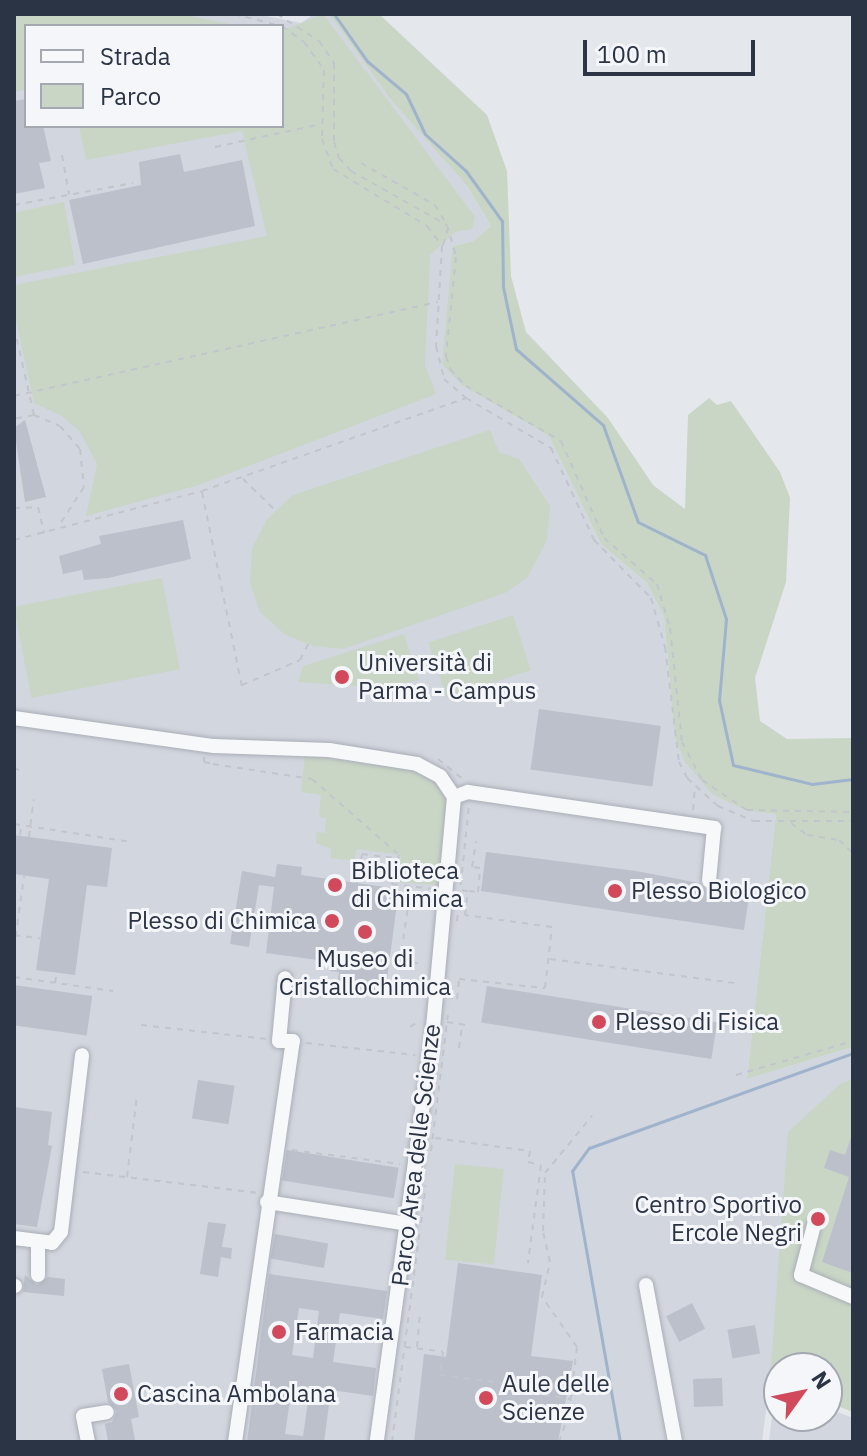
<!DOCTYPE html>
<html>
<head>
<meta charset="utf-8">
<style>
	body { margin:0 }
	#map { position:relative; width:867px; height:1456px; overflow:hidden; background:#e4e7ec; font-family:"IBM Plex Sans",sans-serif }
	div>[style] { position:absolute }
	.built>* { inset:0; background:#d2d6de }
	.green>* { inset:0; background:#c9d6c5; transform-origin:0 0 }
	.stream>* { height:3px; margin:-1.5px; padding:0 1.5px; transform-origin:1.5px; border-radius:1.5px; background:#9fb4cc }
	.building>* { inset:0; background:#bbc0ca; transform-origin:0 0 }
	.path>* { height:2px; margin-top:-1px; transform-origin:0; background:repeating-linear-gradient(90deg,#c2c5cb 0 6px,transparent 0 12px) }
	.roads { filter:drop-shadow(0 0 2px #a9aeb7) drop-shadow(0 0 2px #a9aeb7) }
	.minor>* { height:14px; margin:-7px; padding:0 7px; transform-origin:7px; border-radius:7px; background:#f7f8fa }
	.dots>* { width:22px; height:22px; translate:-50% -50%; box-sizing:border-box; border:4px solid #f4f6f9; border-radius:50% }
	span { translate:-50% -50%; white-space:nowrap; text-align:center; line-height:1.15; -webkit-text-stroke:6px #f4f6f9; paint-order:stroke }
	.poi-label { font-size:24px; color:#2b3445 }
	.left { translate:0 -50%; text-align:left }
	.right { translate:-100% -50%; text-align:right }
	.street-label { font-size:24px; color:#2b3445 }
	.frame { position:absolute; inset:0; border:16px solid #2b3445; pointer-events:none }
	.legend { position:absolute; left:24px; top:24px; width:260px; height:104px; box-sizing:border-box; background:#f4f6f9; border:2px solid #a4a8b1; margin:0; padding:10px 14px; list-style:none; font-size:24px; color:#2b3445 }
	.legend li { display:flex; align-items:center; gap:16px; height:40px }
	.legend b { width:40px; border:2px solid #a4a8b1 }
	.north { position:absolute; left:763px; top:1352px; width:80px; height:80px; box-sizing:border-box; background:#f4f6f9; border:2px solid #a4a8b1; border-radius:50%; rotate:57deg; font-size:22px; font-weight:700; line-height:32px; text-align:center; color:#2b3445 }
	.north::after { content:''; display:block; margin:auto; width:28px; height:36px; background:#d1495b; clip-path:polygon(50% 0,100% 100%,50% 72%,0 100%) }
	.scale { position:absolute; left:583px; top:40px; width:172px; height:36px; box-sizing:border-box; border:4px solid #2b3445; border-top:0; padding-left:10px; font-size:24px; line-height:28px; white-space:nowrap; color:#2b3445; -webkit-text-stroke:6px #f4f6f9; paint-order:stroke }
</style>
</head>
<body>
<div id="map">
	<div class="built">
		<i style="clip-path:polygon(evenodd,14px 14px,256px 14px,301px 23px,314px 14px,329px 14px,391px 100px,467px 186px,491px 226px,473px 241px,453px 246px,463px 386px,549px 436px,601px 544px,647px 583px,664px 617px,675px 737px,747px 811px,776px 814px,747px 1079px,853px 1047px,853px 1079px,840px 1085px,779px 1306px,762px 1442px,14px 1442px,14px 14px,26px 26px,282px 26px,282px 126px,26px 126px,26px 26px)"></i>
		<i style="clip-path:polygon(775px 1389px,779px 1416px,827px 1416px,827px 1408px,853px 1418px,853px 1442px,769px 1442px)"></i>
	</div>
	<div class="green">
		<i style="clip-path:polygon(14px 14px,180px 14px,240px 26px,26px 26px,26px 90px,14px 92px)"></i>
		<i style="clip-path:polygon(323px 14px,475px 217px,472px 229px,455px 232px,430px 255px,425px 365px,436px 394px,199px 485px,86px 516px,97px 464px,80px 432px,62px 416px,34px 403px,14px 311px,14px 285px,267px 236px,242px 131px,86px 160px,79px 126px,282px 126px,282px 31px)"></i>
		<i style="clip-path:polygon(329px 14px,379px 14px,487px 115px,507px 171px,511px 276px,526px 332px,608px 418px,653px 485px,685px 509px,688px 415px,709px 398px,717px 405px,731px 401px,780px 472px,790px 498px,786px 582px,755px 678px,760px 721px,787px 739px,853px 738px,853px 1047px,747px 1079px,776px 814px,747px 811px,712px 794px,685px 762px,675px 737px,664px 617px,647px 583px,601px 544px,549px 436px,463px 386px,442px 364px,453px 246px,473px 241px,491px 226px,467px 186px,391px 100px)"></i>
		<i style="clip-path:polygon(64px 202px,75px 265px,14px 277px,14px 213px)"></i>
		<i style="clip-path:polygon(490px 430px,499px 452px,519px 459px,550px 506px,547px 540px,527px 578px,505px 593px,343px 649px,313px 646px,284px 634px,260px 612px,250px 583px,252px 548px,267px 519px,293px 495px)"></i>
		<i style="left:162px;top:578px;width:93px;height:151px;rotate:79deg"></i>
		<i style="left:513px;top:615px;width:58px;height:89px;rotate:72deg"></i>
		<i style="clip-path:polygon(404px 634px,419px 680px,383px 688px,298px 682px,303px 666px)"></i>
		<i style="clip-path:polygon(305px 755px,425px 772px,442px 789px,449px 812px,438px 885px,393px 882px,399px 877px,401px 855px,357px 849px,354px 861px,331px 858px,331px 849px,316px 843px,317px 832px,325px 833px,326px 818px,319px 817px,321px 795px,301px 792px)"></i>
		<i style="clip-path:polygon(853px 1079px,853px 1412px,827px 1402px,827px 1368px,779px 1368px,779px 1384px,770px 1380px,788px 1132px,840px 1084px)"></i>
		<i style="left:455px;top:1164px;width:49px;height:96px;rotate:6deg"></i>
	</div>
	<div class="stream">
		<i style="left:334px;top:14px;width:57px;rotate:54.9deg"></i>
		<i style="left:367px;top:61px;width:51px;rotate:40.2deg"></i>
		<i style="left:406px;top:94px;width:44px;rotate:64.6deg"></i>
		<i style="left:425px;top:134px;width:55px;rotate:42.1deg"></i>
		<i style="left:466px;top:171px;width:62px;rotate:54.2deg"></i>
		<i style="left:502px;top:221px;width:66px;rotate:89.1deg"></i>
		<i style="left:503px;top:287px;width:63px;rotate:78.2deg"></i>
		<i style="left:516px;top:349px;width:116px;rotate:41.1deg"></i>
		<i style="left:603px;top:425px;width:103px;rotate:70.2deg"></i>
		<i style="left:638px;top:522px;width:75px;rotate:26.2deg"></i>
		<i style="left:705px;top:555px;width:67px;rotate:71.8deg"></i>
		<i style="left:726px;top:619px;width:81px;rotate:94.9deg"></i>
		<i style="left:719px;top:700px;width:66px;rotate:77.8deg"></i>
		<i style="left:733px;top:765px;width:81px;rotate:13.5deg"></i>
		<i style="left:812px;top:784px;width:41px;rotate:-7deg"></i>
		<i style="left:620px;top:1442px;width:275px;rotate:-100deg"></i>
		<i style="left:572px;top:1171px;width:29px;rotate:-54deg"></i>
		<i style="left:589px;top:1148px;width:281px;rotate:-19.8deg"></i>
	</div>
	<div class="building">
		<i style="clip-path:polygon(26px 99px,26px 126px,43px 126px,51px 161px,39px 163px,45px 188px,14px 194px,14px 101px)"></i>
		<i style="clip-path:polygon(180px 154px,184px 172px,242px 160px,255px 226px,83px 264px,69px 200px,141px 185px,139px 162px)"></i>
		<i style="clip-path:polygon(25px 420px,46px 497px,25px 502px,14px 428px)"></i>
		<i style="clip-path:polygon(183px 520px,191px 559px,108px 578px,84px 580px,82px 570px,63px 574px,59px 556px,101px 544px,99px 536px)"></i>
		<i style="left:539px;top:709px;width:123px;height:61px;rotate:8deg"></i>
		<i style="clip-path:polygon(14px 835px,112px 848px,107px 887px,87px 885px,75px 975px,36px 970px,49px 879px,14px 874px)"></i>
		<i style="clip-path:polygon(486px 852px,636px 871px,699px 883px,707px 891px,718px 885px,750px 890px,744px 930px,481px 891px)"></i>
		<i style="clip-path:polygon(277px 864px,302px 867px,301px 875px,399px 889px,385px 994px,337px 987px,339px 972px,330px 971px,332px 962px,266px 953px,274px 887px,259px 885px,249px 947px,230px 944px,242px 871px,275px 877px)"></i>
		<i style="left:14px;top:985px;width:79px;height:40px;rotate:8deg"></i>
		<i style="left:487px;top:986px;width:233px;height:37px;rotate:9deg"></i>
		<i style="left:198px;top:1080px;width:37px;height:39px;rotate:9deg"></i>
		<i style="clip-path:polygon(14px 1107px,52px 1112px,48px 1145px,52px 1146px,37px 1227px,14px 1224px)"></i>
		<i style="clip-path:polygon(851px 1137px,853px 1137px,853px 1273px,822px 1262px,849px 1177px,824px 1168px,830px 1150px,845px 1155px)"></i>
		<i style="left:287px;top:1150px;width:113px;height:31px;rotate:9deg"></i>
		<i style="clip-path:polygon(208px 1222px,226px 1224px,222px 1247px,232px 1248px,231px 1259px,221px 1257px,218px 1277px,200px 1274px)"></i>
		<i style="left:275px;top:1234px;width:54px;height:25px;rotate:10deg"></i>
		<i style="clip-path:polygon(458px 1263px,542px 1275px,531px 1356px,573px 1361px,558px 1442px,414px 1442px,424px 1354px,446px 1357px)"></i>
		<i style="clip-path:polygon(evenodd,269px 1274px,387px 1291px,383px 1319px,340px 1313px,333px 1362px,376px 1368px,373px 1396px,331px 1390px,324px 1442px,247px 1442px,269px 1274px,299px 1308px,319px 1311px,313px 1358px,292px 1355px,299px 1308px,269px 1274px,292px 1386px,310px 1388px,303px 1436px,285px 1434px,292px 1386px)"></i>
		<i style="clip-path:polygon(25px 1275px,37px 1285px,48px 1277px,65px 1279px,64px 1296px,23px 1292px)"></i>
		<i style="left:692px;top:1303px;width:29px;height:29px;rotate:63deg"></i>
		<i style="left:755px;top:1325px;width:29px;height:28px;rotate:80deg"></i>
		<i style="clip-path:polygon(129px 1364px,139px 1417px,131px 1419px,135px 1440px,108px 1442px,105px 1424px,112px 1422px,117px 1411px,108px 1402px,102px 1369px)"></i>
		<i style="left:722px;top:1378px;width:28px;height:29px;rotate:88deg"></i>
	</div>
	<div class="path">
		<i style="left:234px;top:14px;width:49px;rotate:14.3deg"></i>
		<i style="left:277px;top:14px;width:50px;rotate:32.7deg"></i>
		<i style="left:319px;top:41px;width:27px;rotate:56deg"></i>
		<i style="left:334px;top:63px;width:79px;rotate:90deg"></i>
		<i style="left:334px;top:142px;width:17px;rotate:73deg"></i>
		<i style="left:339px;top:158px;width:18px;rotate:47deg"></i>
		<i style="left:351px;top:171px;width:110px;rotate:29.4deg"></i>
		<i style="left:447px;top:225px;width:33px;rotate:74deg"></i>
		<i style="left:456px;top:257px;width:100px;rotate:95.8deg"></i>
		<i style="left:446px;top:356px;width:14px;rotate:73deg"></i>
		<i style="left:450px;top:369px;width:23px;rotate:47deg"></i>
		<i style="left:466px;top:386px;width:110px;rotate:30.1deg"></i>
		<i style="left:561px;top:441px;width:106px;rotate:66.1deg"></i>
		<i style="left:604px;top:538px;width:70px;rotate:41deg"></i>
		<i style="left:657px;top:584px;width:46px;rotate:73.5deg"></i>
		<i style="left:670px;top:628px;width:115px;rotate:84deg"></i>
		<i style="left:682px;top:742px;width:43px;rotate:62.2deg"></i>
		<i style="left:702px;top:780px;width:54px;rotate:33.7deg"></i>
		<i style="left:747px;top:810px;width:106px;rotate:1.1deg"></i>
		<i style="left:282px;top:26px;width:27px;rotate:36deg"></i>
		<i style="left:304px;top:42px;width:34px;rotate:54deg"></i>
		<i style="left:324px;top:70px;width:69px;rotate:91.7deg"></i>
		<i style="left:322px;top:139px;width:32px;rotate:70deg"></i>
		<i style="left:333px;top:169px;width:110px;rotate:31.2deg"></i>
		<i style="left:427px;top:226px;width:25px;rotate:53deg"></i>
		<i style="left:442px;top:246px;width:100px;rotate:93.4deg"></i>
		<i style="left:436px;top:346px;width:34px;rotate:76deg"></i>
		<i style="left:444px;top:379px;width:29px;rotate:41deg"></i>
		<i style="left:466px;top:398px;width:99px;rotate:30.5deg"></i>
		<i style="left:551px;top:448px;width:102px;rotate:64.9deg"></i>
		<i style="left:594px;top:540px;width:81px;rotate:45.5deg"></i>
		<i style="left:651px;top:598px;width:51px;rotate:74.1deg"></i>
		<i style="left:665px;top:647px;width:116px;rotate:83.1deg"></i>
		<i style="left:679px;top:762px;width:18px;rotate:63deg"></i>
		<i style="left:687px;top:778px;width:42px;rotate:42.1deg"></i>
		<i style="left:718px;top:806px;width:39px;rotate:23deg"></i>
		<i style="left:754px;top:821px;width:99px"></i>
		<i style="left:215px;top:147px;width:108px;rotate:-12.2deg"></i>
		<i style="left:62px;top:155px;width:40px;rotate:80deg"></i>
		<i style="left:361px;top:163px;width:85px;rotate:29.6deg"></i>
		<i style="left:435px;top:205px;width:21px;rotate:59deg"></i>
		<i style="left:14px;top:205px;width:121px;rotate:-10.5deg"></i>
		<i style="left:443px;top:245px;width:18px;rotate:-74deg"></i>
		<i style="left:14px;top:327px;width:90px;rotate:77.2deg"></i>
		<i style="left:34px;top:415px;width:20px;rotate:169deg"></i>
		<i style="left:14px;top:396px;width:434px;rotate:-12.5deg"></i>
		<i style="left:34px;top:415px;width:28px;rotate:23deg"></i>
		<i style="left:60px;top:426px;width:30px;rotate:49deg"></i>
		<i style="left:80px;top:449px;width:38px;rotate:84deg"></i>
		<i style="left:84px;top:487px;width:48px;rotate:123deg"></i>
		<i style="left:243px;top:479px;width:46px;rotate:44.1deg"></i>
		<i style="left:202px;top:492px;width:204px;rotate:78.4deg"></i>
		<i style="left:14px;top:508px;width:24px;rotate:-2deg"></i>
		<i style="left:38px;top:507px;width:27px;rotate:77deg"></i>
		<i style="left:14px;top:540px;width:194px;rotate:-14.6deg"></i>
		<i style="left:202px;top:491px;width:280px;rotate:-19.4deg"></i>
		<i style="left:242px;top:685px;width:63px;rotate:-23.3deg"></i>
		<i style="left:300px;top:660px;width:18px;rotate:-63deg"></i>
		<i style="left:204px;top:757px;width:5px;rotate:90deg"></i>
		<i style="left:204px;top:762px;width:9px;rotate:13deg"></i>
		<i style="left:213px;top:764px;width:100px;rotate:8.6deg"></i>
		<i style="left:312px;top:779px;width:116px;rotate:41.1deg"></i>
		<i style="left:399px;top:855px;width:30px;rotate:104deg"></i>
		<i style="left:392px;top:884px;width:39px;rotate:7deg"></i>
		<i style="left:438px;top:759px;width:32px;rotate:39deg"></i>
		<i style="left:14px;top:767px;width:12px;rotate:35deg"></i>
		<i style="left:693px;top:810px;width:21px;rotate:-85deg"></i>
		<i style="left:791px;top:823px;width:20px;rotate:37deg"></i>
		<i style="left:807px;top:835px;width:32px;rotate:9deg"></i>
		<i style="left:839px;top:840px;width:19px;rotate:43deg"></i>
		<i style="left:14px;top:824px;width:119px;rotate:8.7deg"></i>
		<i style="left:20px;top:835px;width:8px;rotate:-83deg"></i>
		<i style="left:29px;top:837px;width:38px;rotate:-83deg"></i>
		<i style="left:357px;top:883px;width:29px;rotate:-80deg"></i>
		<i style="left:362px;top:854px;width:35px;rotate:7deg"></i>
		<i style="left:411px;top:886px;width:76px;rotate:98.3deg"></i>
		<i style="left:400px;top:961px;width:24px;rotate:7deg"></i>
		<i style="left:469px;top:891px;width:9px;rotate:6deg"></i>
		<i style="left:478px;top:892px;width:24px;rotate:-85deg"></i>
		<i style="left:480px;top:868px;width:8px;rotate:-173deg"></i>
		<i style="left:472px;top:867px;width:26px;rotate:-81deg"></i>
		<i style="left:457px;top:921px;width:118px;rotate:-84.1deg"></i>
		<i style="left:14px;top:935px;width:26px;rotate:7deg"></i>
		<i style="left:14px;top:949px;width:74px;rotate:-82.2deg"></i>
		<i style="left:550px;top:959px;width:186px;rotate:7.4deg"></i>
		<i style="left:14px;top:977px;width:100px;rotate:8deg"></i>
		<i style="left:55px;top:983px;width:10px;rotate:-79deg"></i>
		<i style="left:447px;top:997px;width:10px;rotate:11deg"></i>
		<i style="left:457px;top:999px;width:20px;rotate:-84deg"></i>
		<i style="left:459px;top:979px;width:86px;rotate:6deg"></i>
		<i style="left:545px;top:988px;width:61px;rotate:-83.5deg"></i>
		<i style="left:552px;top:927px;width:88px;rotate:-172.1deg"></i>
		<i style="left:465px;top:915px;width:24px;rotate:-83deg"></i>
		<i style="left:468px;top:891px;width:8px;rotate:-173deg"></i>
		<i style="left:447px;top:1022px;width:19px;rotate:9deg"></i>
		<i style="left:141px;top:1025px;width:127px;rotate:6.3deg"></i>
		<i style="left:410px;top:1027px;width:11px;rotate:-34deg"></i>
		<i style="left:306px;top:1043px;width:110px;rotate:6.3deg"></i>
		<i style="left:459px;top:1048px;width:22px;rotate:-82deg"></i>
		<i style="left:736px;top:1075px;width:122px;rotate:-16.2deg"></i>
		<i style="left:435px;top:1138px;width:96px;rotate:7.8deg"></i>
		<i style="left:530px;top:1151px;width:11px;rotate:100deg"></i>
		<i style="left:528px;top:1162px;width:13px;rotate:13deg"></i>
		<i style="left:541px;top:1165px;width:99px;rotate:97.6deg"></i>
		<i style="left:292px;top:1150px;width:109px;rotate:7.4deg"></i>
		<i style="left:431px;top:1151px;width:137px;rotate:-82.9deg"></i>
		<i style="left:83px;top:1172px;width:177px;rotate:6.8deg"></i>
		<i style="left:127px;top:1177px;width:83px;rotate:-83deg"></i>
		<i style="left:421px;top:1223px;width:38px;rotate:-83deg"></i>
		<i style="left:405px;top:1347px;width:38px;rotate:7deg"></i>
		<i style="left:443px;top:1352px;width:23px;rotate:97deg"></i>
		<i style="left:440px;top:1375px;width:94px;rotate:7.4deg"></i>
		<i style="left:533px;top:1387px;width:6px;rotate:99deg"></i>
		<i style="left:532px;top:1393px;width:39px;rotate:9deg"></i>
		<i style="left:417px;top:1347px;width:35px;rotate:-85deg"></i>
		<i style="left:392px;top:1442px;width:215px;rotate:-82.5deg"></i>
		<i style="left:559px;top:1442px;width:31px;rotate:-71deg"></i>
		<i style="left:569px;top:1413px;width:66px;rotate:-83.1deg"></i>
		<i style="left:577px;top:1347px;width:61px;rotate:-125deg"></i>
		<i style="left:542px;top:1297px;width:36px;rotate:-77deg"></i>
		<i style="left:550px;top:1262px;width:32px;rotate:-103deg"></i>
		<i style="left:543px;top:1231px;width:58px;rotate:-88deg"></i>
		<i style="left:545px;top:1173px;width:74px;rotate:-50.5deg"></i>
	</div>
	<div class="roads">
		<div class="minor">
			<i style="left:14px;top:718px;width:202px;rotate:8deg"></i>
			<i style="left:214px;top:746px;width:115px;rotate:2deg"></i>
			<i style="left:329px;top:750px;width:89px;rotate:9deg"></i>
			<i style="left:417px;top:764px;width:26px;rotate:28deg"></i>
			<i style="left:440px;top:776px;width:25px;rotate:56deg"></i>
			<i style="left:454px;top:797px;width:242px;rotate:95.2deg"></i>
			<i style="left:432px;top:1038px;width:408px;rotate:97.8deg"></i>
			<i style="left:454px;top:797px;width:15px;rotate:-20deg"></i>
			<i style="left:468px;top:792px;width:249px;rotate:8.3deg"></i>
			<i style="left:714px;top:828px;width:53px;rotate:95.4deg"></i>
			<i style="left:267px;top:1202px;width:143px;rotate:8.9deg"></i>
			<i style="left:814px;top:1225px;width:52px;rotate:104.6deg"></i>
			<i style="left:801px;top:1275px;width:56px;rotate:22.9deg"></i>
			<i style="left:14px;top:1238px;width:38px;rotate:7deg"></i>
			<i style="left:52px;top:1243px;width:14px;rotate:-51deg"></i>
			<i style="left:61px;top:1232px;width:178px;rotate:-83.2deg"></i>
			<i style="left:38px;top:1275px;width:34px;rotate:-90deg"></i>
			<i style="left:646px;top:1285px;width:160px;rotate:79.5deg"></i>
			<i style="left:14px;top:1286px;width:1px"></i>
			<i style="left:88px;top:1442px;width:26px;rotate:-101deg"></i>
			<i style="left:83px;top:1416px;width:24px;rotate:-9deg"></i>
			<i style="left:235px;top:1442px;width:405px;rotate:-81.8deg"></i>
			<i style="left:293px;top:1041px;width:14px;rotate:180deg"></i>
			<i style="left:279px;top:1041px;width:63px;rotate:-84.6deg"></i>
		</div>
	</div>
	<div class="dots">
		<i style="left:342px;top:677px;background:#d1495b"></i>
		<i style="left:335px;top:885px;background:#d1495b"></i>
		<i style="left:615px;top:891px;background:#d1495b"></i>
		<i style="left:332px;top:921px;background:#d1495b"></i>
		<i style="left:365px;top:932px;background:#d1495b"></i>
		<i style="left:599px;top:1022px;background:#d1495b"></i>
		<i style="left:818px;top:1219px;background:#d1495b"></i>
		<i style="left:279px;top:1332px;background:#d1495b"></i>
		<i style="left:121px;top:1394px;background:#d1495b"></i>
		<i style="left:486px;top:1398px;background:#d1495b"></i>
	</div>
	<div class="poi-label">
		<span class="left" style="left:358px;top:677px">Università di<br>Parma - Campus</span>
		<span class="left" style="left:351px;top:885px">Biblioteca<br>di Chimica</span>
		<span class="left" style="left:631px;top:891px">Plesso Biologico</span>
		<span class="right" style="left:316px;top:921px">Plesso di Chimica</span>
		<span style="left:365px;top:973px">Museo di<br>Cristallochimica</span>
		<span class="left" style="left:615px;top:1022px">Plesso di Fisica</span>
		<span class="right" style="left:802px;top:1219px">Centro Sportivo<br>Ercole Negri</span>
		<span class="left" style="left:295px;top:1332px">Farmacia</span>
		<span class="left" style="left:502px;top:1398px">Aule delle<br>Scienze</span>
		<span class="left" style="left:137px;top:1394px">Cascina Ambolana</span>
	</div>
	<div class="street-label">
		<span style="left:416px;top:1155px;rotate:-83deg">Parco Area delle Scienze</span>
	</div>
	<div class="frame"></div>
	<ul class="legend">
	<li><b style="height:10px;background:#f7f8fa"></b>Strada</li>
	<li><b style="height:22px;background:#c9d6c5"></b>Parco</li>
	</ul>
	<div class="north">N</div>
	<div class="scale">100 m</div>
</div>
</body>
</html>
